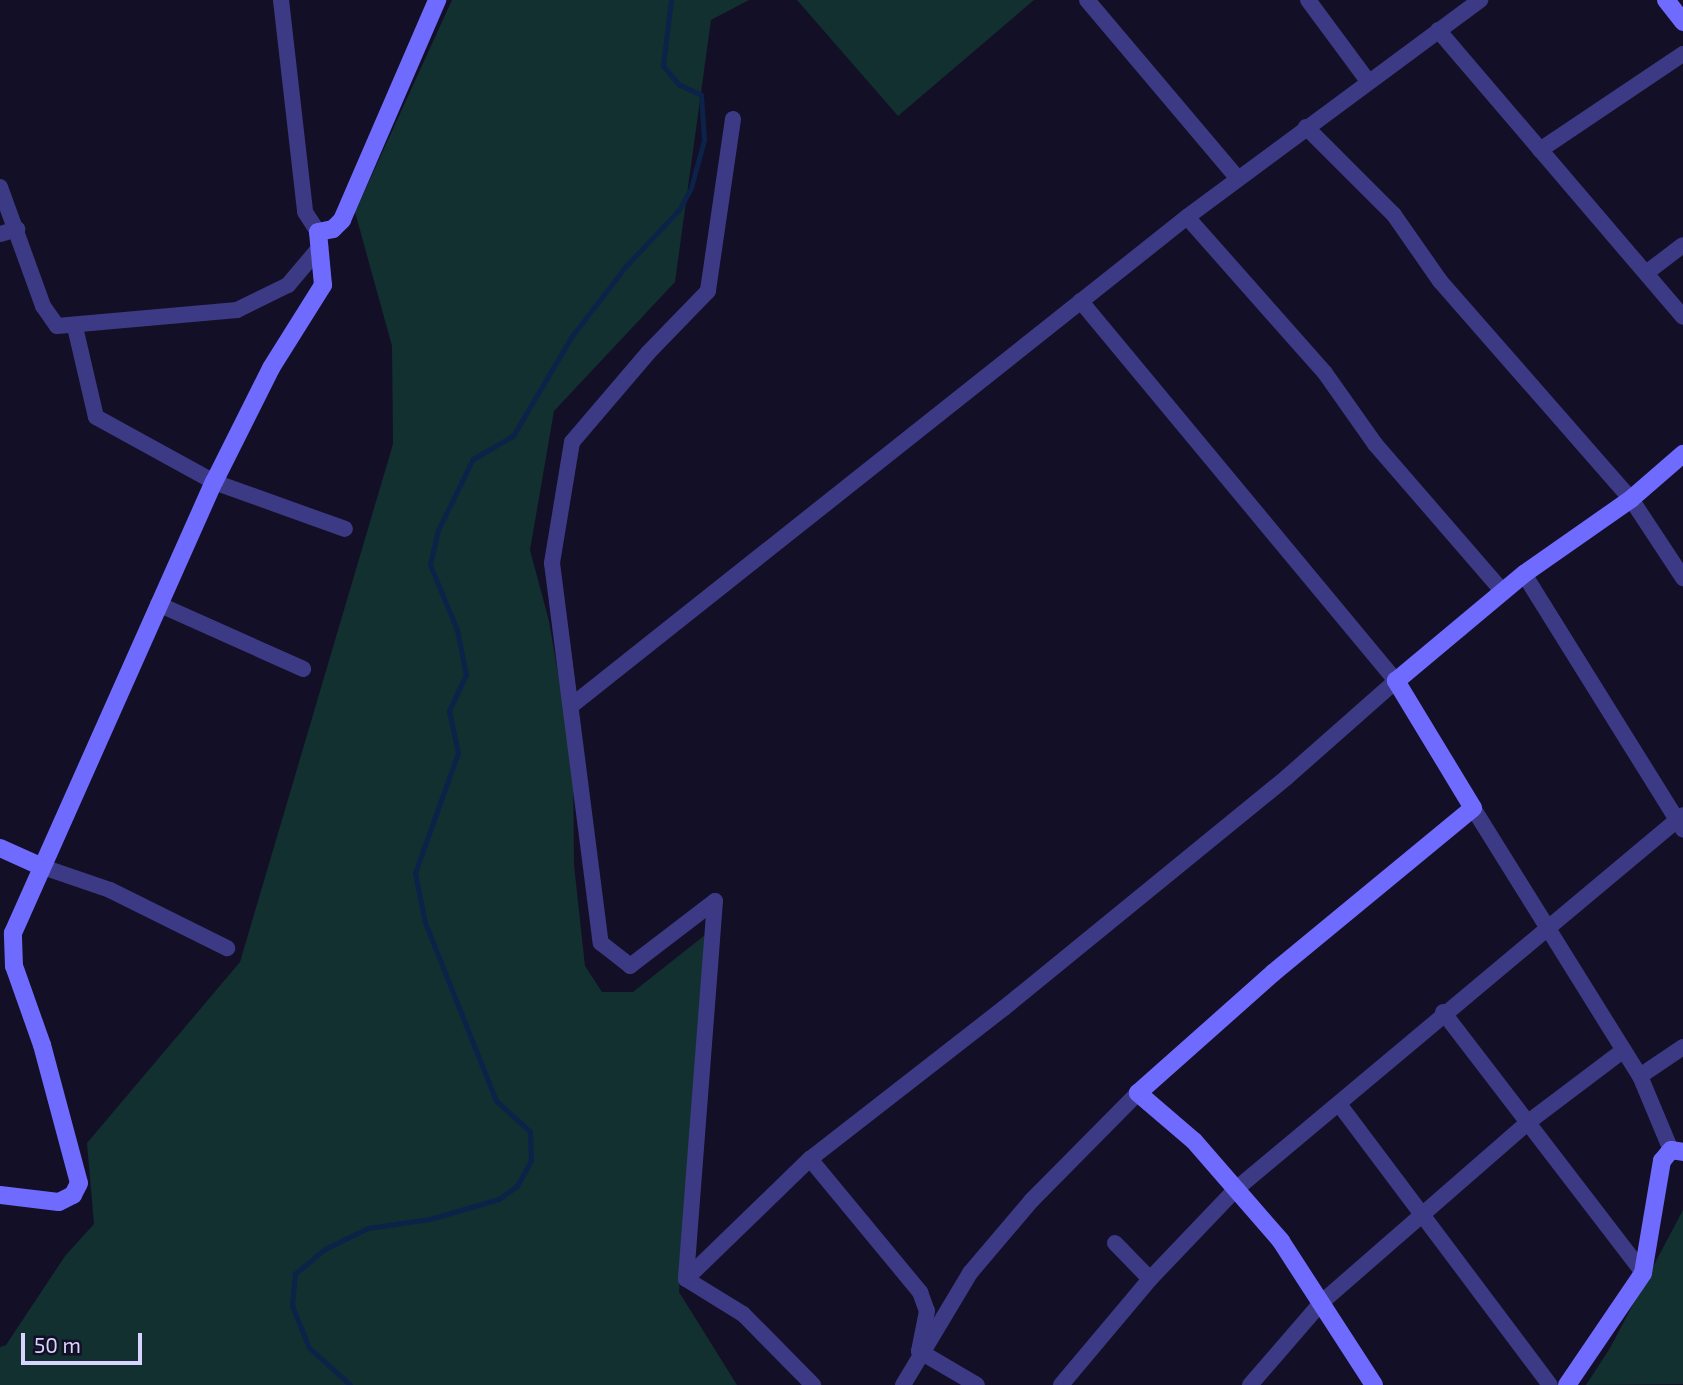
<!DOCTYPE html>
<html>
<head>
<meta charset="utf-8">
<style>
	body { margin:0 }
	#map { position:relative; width:1683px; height:1385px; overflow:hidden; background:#130f26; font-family:"Exo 2",sans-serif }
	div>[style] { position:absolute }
	.green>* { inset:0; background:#12302f }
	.stream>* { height:4.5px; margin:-2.25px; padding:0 2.25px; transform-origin:2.25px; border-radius:2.25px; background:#0c2248 }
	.street>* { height:16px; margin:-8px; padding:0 8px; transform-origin:8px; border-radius:8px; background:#3d3a85 }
	.secondary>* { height:18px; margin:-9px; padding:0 9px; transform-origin:9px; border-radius:9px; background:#6f6bff }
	span { translate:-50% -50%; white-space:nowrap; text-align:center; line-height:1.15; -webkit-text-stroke:6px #130f26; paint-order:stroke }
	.scale { position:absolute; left:21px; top:1333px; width:121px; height:32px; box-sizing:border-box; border:4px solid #d9d4ff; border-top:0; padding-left:9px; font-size:21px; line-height:24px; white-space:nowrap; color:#d9d4ff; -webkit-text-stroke:5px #130f26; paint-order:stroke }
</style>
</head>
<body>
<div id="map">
	<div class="green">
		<i style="clip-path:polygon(452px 0,749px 0,711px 20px,675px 282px,554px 411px,530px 550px,549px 621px,573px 761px,574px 865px,585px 966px,602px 992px,633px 992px,705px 935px,679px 1292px,737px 1385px,0 1385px,0 1347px,6px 1345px,65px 1256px,94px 1224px,87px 1143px,240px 962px,393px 444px,392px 346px,355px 212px)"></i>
		<i style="clip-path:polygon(797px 0,1034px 0,898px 116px)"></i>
		<i style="clip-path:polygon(1683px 1210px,1683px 1384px,1586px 1385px,1610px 1348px)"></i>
	</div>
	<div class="stream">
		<i style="left:350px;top:1385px;width:55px;rotate:-137.9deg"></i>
		<i style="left:309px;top:1348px;width:45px;rotate:-112deg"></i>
		<i style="left:292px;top:1306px;width:32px;rotate:-85deg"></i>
		<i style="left:295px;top:1274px;width:39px;rotate:-40deg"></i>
		<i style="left:325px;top:1249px;width:48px;rotate:-26deg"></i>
		<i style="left:368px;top:1228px;width:63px;rotate:-8.3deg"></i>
		<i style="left:430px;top:1219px;width:72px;rotate:-16.2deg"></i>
		<i style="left:499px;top:1199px;width:22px;rotate:-36deg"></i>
		<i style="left:517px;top:1186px;width:29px;rotate:-61deg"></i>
		<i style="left:531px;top:1161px;width:29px;rotate:-92deg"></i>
		<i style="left:530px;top:1132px;width:46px;rotate:-137.6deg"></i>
		<i style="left:496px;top:1101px;width:192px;rotate:-111.7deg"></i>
		<i style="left:425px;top:923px;width:51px;rotate:-101.3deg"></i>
		<i style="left:415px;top:873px;width:127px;rotate:-70.3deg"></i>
		<i style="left:458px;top:753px;width:43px;rotate:-102.1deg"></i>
		<i style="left:449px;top:711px;width:40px;rotate:-65deg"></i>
		<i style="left:466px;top:675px;width:46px;rotate:-101.3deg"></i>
		<i style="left:457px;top:630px;width:70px;rotate:-112.6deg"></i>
		<i style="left:430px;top:565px;width:36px;rotate:-77deg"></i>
		<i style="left:438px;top:530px;width:79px;rotate:-63.8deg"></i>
		<i style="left:473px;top:459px;width:46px;rotate:-29.9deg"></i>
		<i style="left:513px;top:436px;width:116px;rotate:-59.5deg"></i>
		<i style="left:572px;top:336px;width:88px;rotate:-52.4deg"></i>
		<i style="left:626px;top:266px;width:77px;rotate:-46.6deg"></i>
		<i style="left:679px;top:210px;width:25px;rotate:-61deg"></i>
		<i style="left:691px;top:188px;width:50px;rotate:-74.8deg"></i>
		<i style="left:704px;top:140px;width:45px;rotate:-93.8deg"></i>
		<i style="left:701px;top:95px;width:24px;rotate:-156deg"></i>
		<i style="left:679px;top:85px;width:25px;rotate:-130deg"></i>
		<i style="left:663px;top:66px;width:66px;rotate:-83.1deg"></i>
	</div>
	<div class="street">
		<i style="left:281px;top:0;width:213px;rotate:83.5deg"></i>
		<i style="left:305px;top:212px;width:24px;rotate:57deg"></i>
		<i style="left:1087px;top:0;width:234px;rotate:49.8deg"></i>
		<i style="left:1308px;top:0;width:101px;rotate:53.5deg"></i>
		<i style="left:1438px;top:30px;width:377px;rotate:49.5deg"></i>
		<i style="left:733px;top:119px;width:174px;rotate:98.3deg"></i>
		<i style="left:708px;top:291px;width:86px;rotate:134.1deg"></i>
		<i style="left:648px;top:353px;width:117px;rotate:130.5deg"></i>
		<i style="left:572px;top:442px;width:123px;rotate:99.4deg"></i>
		<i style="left:552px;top:563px;width:383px;rotate:82.7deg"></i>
		<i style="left:601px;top:943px;width:37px;rotate:38deg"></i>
		<i style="left:630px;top:966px;width:107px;rotate:-37.4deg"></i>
		<i style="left:715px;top:901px;width:379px;rotate:94.4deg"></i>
		<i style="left:686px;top:1279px;width:67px;rotate:31.6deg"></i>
		<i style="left:743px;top:1314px;width:100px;rotate:45.4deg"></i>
		<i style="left:1306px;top:127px;width:124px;rotate:45deg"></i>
		<i style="left:1394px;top:215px;width:80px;rotate:55.1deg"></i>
		<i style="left:1440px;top:281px;width:290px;rotate:48.8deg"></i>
		<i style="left:1631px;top:499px;width:95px;rotate:56.6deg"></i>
		<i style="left:1540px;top:150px;width:172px;rotate:-33.9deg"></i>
		<i style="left:0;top:187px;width:127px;rotate:70.1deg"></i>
		<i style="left:43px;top:306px;width:24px;rotate:55deg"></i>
		<i style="left:57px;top:326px;width:181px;rotate:-5.1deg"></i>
		<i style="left:237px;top:310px;width:57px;rotate:-26.1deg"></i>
		<i style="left:288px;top:285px;width:50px;rotate:-49.9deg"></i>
		<i style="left:1187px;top:217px;width:208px;rotate:48.5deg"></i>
		<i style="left:1325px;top:373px;width:87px;rotate:54.8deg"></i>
		<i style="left:1375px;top:444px;width:196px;rotate:49.1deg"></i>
		<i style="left:0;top:234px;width:18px;rotate:-16deg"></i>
		<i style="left:1646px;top:273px;width:46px;rotate:-37.1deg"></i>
		<i style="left:75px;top:327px;width:92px;rotate:76.9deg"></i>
		<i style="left:96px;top:417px;width:135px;rotate:28.8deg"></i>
		<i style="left:214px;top:482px;width:139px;rotate:19.7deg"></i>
		<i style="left:1524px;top:574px;width:301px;rotate:58.1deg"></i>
		<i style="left:158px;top:604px;width:159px;rotate:24.1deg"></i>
		<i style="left:571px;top:706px;width:786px;rotate:-38.44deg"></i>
		<i style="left:1187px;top:217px;width:365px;rotate:-36.5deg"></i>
		<i style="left:1473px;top:808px;width:316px;rotate:58.1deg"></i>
		<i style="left:1640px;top:1076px;width:80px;rotate:67.3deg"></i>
		<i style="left:40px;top:866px;width:74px;rotate:18.9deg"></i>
		<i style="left:110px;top:890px;width:131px;rotate:26.4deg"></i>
		<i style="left:1443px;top:1012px;width:329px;rotate:52.5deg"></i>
		<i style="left:1640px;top:1076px;width:52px;rotate:-34deg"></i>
		<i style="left:1339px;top:1104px;width:351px;rotate:53.1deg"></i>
		<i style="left:810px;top:1159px;width:173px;rotate:50.4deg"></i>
		<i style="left:920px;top:1292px;width:20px;rotate:70deg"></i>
		<i style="left:927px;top:1311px;width:41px;rotate:101.3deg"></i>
		<i style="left:919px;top:1351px;width:67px;rotate:30.4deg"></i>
		<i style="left:1115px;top:1243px;width:50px;rotate:45.8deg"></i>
		<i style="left:686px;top:1279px;width:173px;rotate:-44.1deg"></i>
		<i style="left:810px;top:1159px;width:246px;rotate:-37.9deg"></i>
		<i style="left:1004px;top:1008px;width:365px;rotate:-39.2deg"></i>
		<i style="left:1287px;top:777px;width:145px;rotate:-41.4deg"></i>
		<i style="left:1396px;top:681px;width:494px;rotate:-129.7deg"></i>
		<i style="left:903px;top:1385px;width:131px;rotate:-59.1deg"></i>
		<i style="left:970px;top:1273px;width:96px;rotate:-49.7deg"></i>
		<i style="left:1032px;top:1200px;width:151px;rotate:-45.3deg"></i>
		<i style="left:1061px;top:1385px;width:138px;rotate:-50deg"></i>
		<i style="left:1150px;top:1279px;width:123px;rotate:-46.3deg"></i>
		<i style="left:1235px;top:1190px;width:584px;rotate:-39.93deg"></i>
		<i style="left:1250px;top:1385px;width:110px;rotate:-49.1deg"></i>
		<i style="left:1322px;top:1302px;width:272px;rotate:-41.1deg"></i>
		<i style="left:1527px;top:1123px;width:121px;rotate:-37deg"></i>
	</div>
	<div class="secondary">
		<i style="left:1666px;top:0;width:28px;rotate:52deg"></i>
		<i style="left:0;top:848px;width:44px;rotate:24.2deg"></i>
		<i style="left:0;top:1195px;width:59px;rotate:6.8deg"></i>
		<i style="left:59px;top:1202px;width:16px;rotate:-27deg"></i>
		<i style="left:73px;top:1195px;width:13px;rotate:-63deg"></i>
		<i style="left:79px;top:1183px;width:143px;rotate:-105deg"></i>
		<i style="left:42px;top:1045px;width:84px;rotate:-109.5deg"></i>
		<i style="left:14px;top:966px;width:33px;rotate:-92deg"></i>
		<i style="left:13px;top:933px;width:494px;rotate:-66deg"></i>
		<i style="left:214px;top:482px;width:127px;rotate:-63.4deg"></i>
		<i style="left:271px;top:368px;width:98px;rotate:-57.9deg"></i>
		<i style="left:323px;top:285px;width:53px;rotate:-95.4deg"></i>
		<i style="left:318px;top:232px;width:15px;rotate:-11deg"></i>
		<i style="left:333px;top:229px;width:13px;rotate:-45deg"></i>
		<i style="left:342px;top:220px;width:240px;rotate:-66.6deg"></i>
		<i style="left:1374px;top:1385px;width:171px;rotate:-122.9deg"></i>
		<i style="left:1281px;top:1241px;width:133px;rotate:-131deg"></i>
		<i style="left:1194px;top:1141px;width:74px;rotate:-139.4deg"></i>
		<i style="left:1138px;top:1093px;width:181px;rotate:-41.6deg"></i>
		<i style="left:1273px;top:973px;width:259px;rotate:-39.5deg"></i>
		<i style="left:1473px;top:808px;width:149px;rotate:-121.2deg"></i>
		<i style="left:1396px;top:681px;width:167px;rotate:-39.9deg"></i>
		<i style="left:1524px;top:574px;width:131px;rotate:-35deg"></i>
		<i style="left:1631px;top:499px;width:69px;rotate:-40.9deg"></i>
		<i style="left:1567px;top:1385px;width:135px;rotate:-55.8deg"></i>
		<i style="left:1643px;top:1273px;width:114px;rotate:-80.4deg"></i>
		<i style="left:1662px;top:1161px;width:14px;rotate:-51deg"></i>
		<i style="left:1671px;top:1150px;width:12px;rotate:9deg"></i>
	</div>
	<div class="scale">50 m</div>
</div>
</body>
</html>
